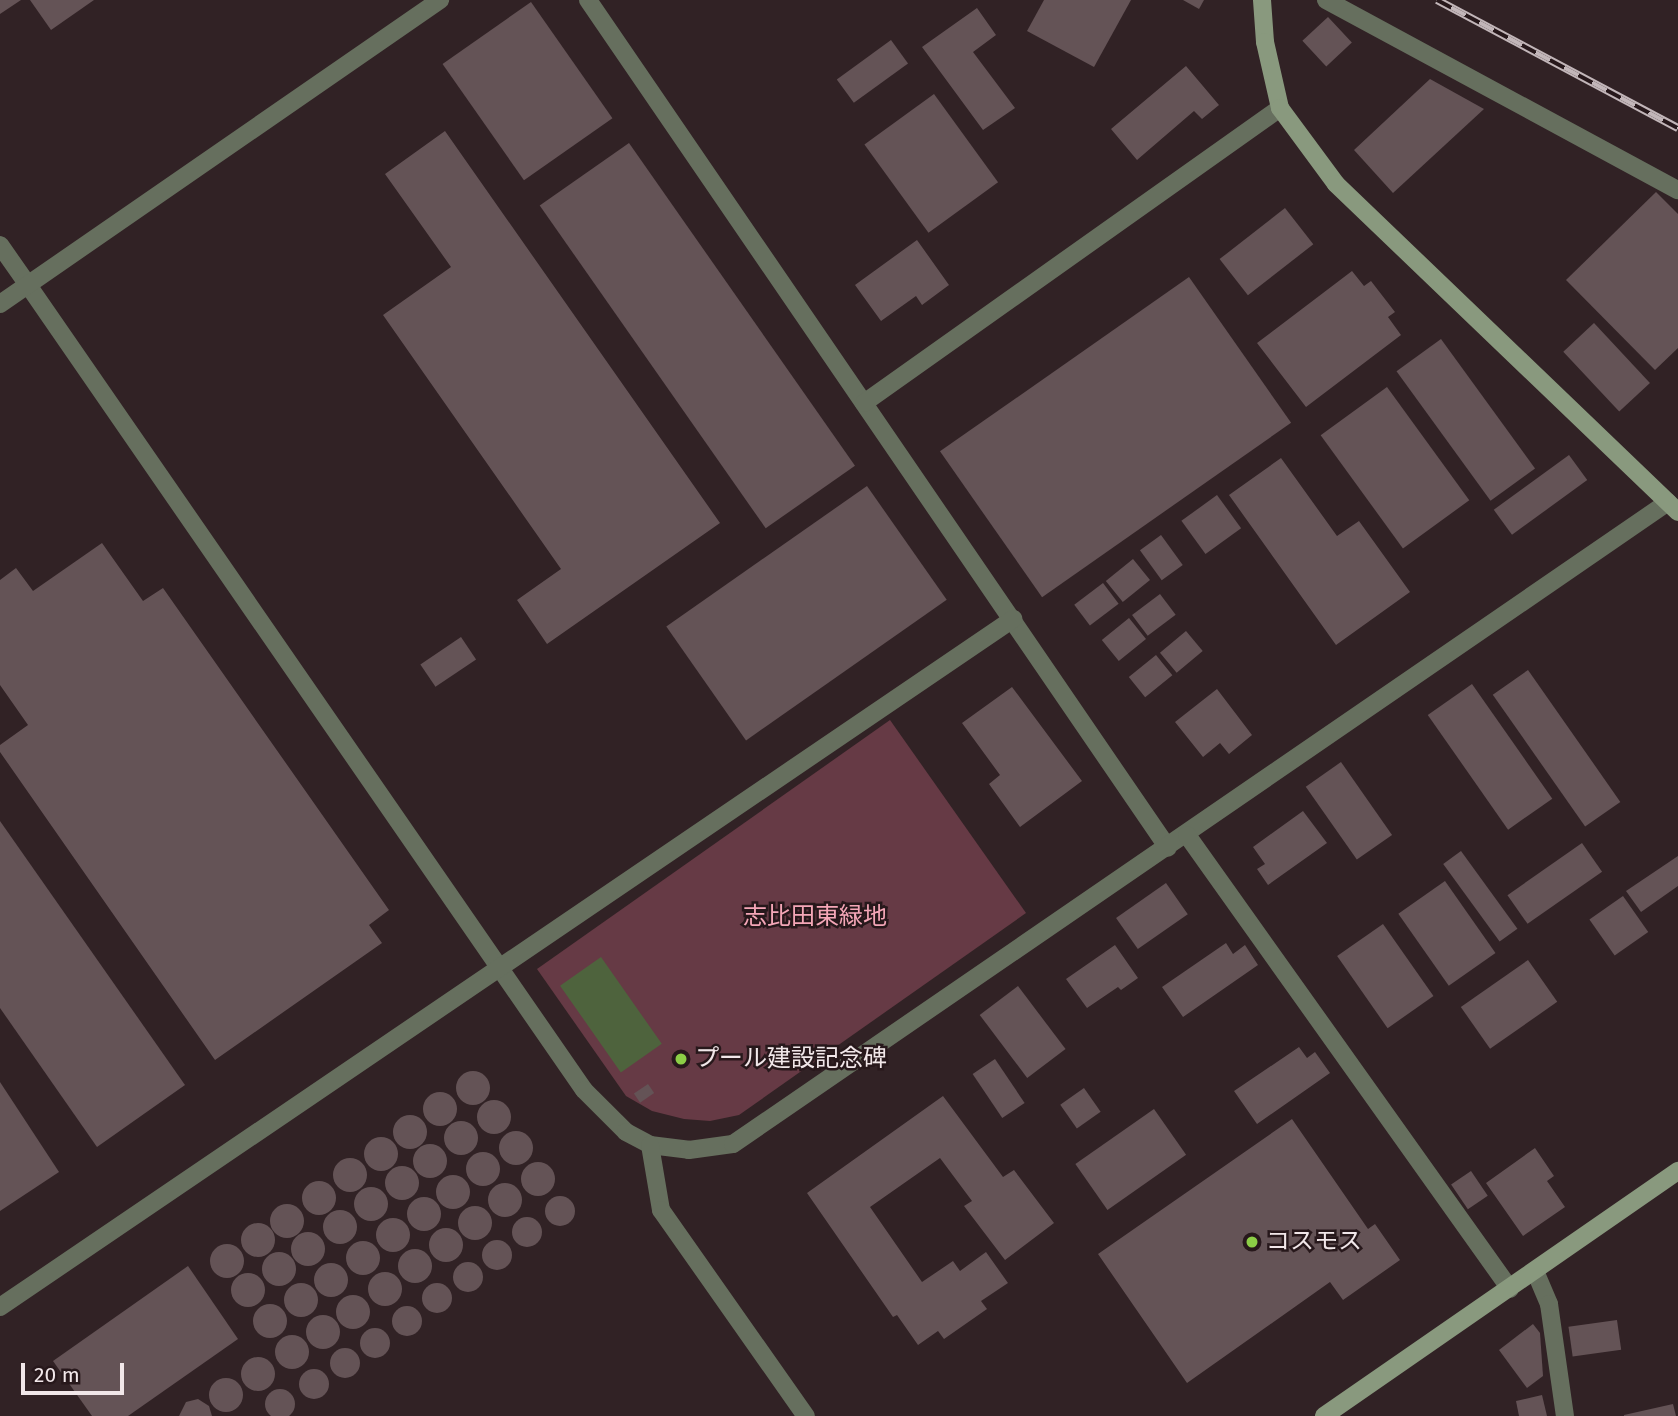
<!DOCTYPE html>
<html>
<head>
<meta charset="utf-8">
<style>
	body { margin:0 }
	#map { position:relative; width:1678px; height:1416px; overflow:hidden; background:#312225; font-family:"Fira Sans","Noto Sans JP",sans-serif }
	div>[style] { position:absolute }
	.green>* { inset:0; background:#663a45 }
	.water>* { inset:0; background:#4e633d; transform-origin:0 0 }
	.building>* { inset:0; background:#645356; transform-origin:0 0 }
	.round { border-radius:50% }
	.lane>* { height:18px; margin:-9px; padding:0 9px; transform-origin:9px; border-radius:9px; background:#666f5e }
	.street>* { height:18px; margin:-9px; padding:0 9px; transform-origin:9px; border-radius:9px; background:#666f5e }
	.secondary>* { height:18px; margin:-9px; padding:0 9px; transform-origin:9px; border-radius:9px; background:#89997e }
	.rail>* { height:8px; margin-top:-4px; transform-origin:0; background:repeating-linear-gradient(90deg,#27181b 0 16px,#c2b6b9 0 32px); box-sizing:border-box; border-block:2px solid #c2b6b9 }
	.dots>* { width:19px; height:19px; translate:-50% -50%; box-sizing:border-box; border:4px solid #27181b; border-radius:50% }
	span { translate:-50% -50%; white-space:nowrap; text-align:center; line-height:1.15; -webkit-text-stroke:5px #27181b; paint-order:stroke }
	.park-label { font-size:24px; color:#f4a6b7 }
	.poi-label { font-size:24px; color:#f1e7e9 }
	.left { translate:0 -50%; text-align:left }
	.scale { position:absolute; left:21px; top:1363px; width:103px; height:32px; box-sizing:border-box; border:4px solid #f1e7e9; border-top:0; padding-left:9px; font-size:21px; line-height:24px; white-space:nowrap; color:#f1e7e9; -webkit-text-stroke:5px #27181b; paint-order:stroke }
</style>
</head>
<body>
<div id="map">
	<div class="green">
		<i style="clip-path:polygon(890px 720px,1026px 913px,739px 1115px,710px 1121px,684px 1119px,652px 1111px,626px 1096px,537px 969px)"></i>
	</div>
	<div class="water">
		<i style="left:601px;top:957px;width:106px;height:50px;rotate:55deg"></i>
	</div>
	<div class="building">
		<i style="clip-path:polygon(0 0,21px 0,0 14px)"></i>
		<i style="clip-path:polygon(30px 0,94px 0,51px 30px)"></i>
		<i style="clip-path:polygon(1044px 0,1131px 0,1094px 67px,1027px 31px)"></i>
		<i style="clip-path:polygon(1183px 0,1204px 0,1199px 9px)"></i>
		<i style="left:531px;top:2px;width:142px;height:108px;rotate:55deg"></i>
		<i style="clip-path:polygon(977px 8px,996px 35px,973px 52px,1015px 108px,983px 130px,922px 47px)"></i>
		<i style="left:1328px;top:17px;width:35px;height:35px;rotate:47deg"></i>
		<i style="left:891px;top:40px;width:29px;height:67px;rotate:54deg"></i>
		<i style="clip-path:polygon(1186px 66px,1219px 105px,1202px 119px,1194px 111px,1137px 160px,1111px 129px)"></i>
		<i style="clip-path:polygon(1430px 79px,1484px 109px,1393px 193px,1354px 150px)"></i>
		<i style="left:934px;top:94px;width:109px;height:86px;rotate:54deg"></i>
		<i style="clip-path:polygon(445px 131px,720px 523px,547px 644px,517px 600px,561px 569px,383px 315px,451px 267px,385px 174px)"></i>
		<i style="left:629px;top:143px;width:394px;height:109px;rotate:55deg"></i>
		<i style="clip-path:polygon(1656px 192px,1678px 214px,1678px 348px,1655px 370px,1566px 280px)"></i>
		<i style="left:1285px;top:208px;width:46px;height:83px;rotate:52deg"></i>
		<i style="clip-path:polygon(917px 240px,949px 285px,922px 305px,916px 296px,881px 321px,855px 285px)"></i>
		<i style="clip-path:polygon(1352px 271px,1364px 286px,1371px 281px,1395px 312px,1388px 317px,1401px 335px,1306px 407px,1257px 343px)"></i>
		<i style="left:1189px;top:277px;width:178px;height:304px;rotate:55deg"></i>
		<i style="left:1594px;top:323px;width:82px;height:42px;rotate:47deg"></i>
		<i style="left:1441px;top:339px;width:160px;height:55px;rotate:54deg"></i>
		<i style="left:1387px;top:387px;width:140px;height:82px;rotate:54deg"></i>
		<i style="left:1569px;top:455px;width:31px;height:93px;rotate:54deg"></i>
		<i style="clip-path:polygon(1281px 458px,1337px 536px,1359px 521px,1410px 592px,1336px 645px,1229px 495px)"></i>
		<i style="left:867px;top:486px;width:139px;height:245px;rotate:55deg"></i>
		<i style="left:1217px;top:495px;width:41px;height:44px;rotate:54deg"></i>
		<i style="left:1161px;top:535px;width:37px;height:26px;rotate:54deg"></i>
		<i style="clip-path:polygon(102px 543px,143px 601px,163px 588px,389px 910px,369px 925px,382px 943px,215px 1060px,0 752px,0 745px,28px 725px,0 685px,0 580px,16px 568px,33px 591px)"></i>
		<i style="left:1133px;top:559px;width:27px;height:35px;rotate:51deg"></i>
		<i style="left:1103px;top:583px;width:26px;height:36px;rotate:53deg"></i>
		<i style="left:1160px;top:594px;width:26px;height:35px;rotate:53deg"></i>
		<i style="left:1129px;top:618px;width:27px;height:35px;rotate:51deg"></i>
		<i style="left:1186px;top:631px;width:26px;height:34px;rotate:50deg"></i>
		<i style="left:461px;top:637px;width:27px;height:49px;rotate:56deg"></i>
		<i style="left:1156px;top:655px;width:26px;height:35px;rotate:51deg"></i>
		<i style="left:1528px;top:670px;width:161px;height:43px;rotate:55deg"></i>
		<i style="left:1472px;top:684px;width:140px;height:54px;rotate:55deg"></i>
		<i style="clip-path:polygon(1012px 687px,1082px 781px,1020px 827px,989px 784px,1000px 775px,962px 723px)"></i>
		<i style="clip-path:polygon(1217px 689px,1252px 735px,1229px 754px,1220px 743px,1203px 757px,1175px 722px)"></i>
		<i style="left:1341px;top:762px;width:89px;height:43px;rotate:55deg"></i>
		<i style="clip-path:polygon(1303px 811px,1327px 843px,1268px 885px,1257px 869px,1265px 864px,1253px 847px)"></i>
		<i style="clip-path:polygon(0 821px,185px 1085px,97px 1147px,0 1008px)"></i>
		<i style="left:1582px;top:843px;width:35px;height:91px;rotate:55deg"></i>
		<i style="left:1461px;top:851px;width:96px;height:22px;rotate:54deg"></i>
		<i style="clip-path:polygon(1678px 856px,1678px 886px,1641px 912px,1626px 891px)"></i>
		<i style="left:1445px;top:881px;width:88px;height:57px;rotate:55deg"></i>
		<i style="left:1166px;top:883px;width:38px;height:61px;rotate:55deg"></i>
		<i style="left:1623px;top:896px;width:44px;height:41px;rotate:55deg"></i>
		<i style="left:1383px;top:924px;width:88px;height:56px;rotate:55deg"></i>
		<i style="clip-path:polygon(1226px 943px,1233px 954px,1245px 945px,1258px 965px,1183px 1017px,1162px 987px)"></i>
		<i style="clip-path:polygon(1115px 945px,1138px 978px,1121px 990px,1118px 987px,1087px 1008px,1066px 979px)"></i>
		<i style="left:1528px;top:960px;width:51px;height:82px;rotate:55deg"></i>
		<i style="left:1018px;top:986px;width:79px;height:48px;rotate:53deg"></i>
		<i style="clip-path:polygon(1299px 1047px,1307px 1058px,1315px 1052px,1330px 1073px,1257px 1124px,1234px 1091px)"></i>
		<i style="left:995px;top:1059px;width:53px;height:27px;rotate:56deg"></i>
		<i class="round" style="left:456px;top:1071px;width:34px;height:34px"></i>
		<i style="clip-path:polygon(0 1082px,59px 1172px,0 1211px)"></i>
		<i style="left:648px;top:1084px;width:11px;height:17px;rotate:56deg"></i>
		<i style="left:1084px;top:1088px;width:29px;height:29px;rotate:55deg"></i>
		<i class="round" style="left:423px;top:1092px;width:34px;height:34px"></i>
		<i style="clip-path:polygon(943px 1096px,1003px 1177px,1014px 1170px,1054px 1223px,1005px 1260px,964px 1206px,972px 1201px,940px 1158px,870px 1207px,922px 1282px,953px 1261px,960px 1271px,986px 1252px,1008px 1283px,981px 1301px,987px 1309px,944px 1339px,938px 1331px,918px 1345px,897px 1315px,893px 1317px,807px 1193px)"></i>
		<i class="round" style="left:477px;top:1100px;width:34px;height:34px"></i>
		<i style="left:1154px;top:1109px;width:56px;height:96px;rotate:55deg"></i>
		<i class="round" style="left:393px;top:1115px;width:34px;height:34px"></i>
		<i style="clip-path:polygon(1292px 1119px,1368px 1229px,1375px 1224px,1400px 1260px,1343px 1300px,1330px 1282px,1187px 1383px,1098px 1254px)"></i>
		<i class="round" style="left:444px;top:1121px;width:34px;height:34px"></i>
		<i class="round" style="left:499px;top:1131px;width:34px;height:34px"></i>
		<i class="round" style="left:364px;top:1137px;width:34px;height:34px"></i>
		<i class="round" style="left:413px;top:1144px;width:34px;height:34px"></i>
		<i style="clip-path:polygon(1535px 1148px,1554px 1176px,1547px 1181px,1565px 1207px,1523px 1236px,1486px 1183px)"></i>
		<i class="round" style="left:466px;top:1152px;width:34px;height:34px"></i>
		<i class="round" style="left:333px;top:1158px;width:34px;height:34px"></i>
		<i class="round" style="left:521px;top:1162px;width:34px;height:34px"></i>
		<i class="round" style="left:385px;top:1166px;width:34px;height:34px"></i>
		<i style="left:1471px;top:1171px;width:30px;height:24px;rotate:56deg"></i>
		<i class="round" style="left:436px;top:1175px;width:34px;height:34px"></i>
		<i class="round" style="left:302px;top:1181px;width:34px;height:34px"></i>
		<i class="round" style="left:488px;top:1183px;width:34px;height:34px"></i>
		<i class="round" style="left:354px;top:1187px;width:34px;height:34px"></i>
		<i class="round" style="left:545px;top:1196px;width:30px;height:30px"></i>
		<i class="round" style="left:407px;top:1197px;width:34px;height:34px"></i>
		<i class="round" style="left:270px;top:1204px;width:34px;height:34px"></i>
		<i class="round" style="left:458px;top:1206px;width:34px;height:34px"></i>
		<i class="round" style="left:323px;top:1210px;width:34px;height:34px"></i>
		<i class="round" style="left:512px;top:1217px;width:30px;height:30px"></i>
		<i class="round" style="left:376px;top:1218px;width:34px;height:34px"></i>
		<i class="round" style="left:241px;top:1223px;width:34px;height:34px"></i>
		<i class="round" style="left:429px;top:1228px;width:34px;height:34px"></i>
		<i class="round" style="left:291px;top:1232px;width:34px;height:34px"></i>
		<i class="round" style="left:482px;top:1240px;width:30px;height:30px"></i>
		<i class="round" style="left:346px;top:1241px;width:34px;height:34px"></i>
		<i class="round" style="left:210px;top:1244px;width:34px;height:34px"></i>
		<i class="round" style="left:398px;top:1249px;width:34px;height:34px"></i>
		<i class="round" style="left:262px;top:1252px;width:34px;height:34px"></i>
		<i class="round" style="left:453px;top:1262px;width:30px;height:30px"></i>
		<i class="round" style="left:314px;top:1263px;width:34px;height:34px"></i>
		<i style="clip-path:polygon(188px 1266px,238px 1339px,128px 1416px,92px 1416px,53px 1361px)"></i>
		<i class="round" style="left:368px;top:1272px;width:34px;height:34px"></i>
		<i class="round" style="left:231px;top:1273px;width:34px;height:34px"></i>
		<i class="round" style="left:422px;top:1283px;width:30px;height:30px"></i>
		<i class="round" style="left:284px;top:1283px;width:34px;height:34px"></i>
		<i class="round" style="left:336px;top:1295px;width:34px;height:34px"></i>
		<i class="round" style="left:253px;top:1304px;width:34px;height:34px"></i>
		<i class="round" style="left:392px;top:1306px;width:30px;height:30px"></i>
		<i class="round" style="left:306px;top:1315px;width:34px;height:34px"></i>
		<i style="left:1617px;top:1320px;width:30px;height:49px;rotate:82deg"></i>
		<i style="clip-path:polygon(1533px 1324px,1540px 1333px,1543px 1376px,1527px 1388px,1499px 1350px)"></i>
		<i class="round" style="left:360px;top:1328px;width:30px;height:30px"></i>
		<i class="round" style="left:275px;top:1335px;width:34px;height:34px"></i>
		<i class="round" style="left:330px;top:1348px;width:30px;height:30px"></i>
		<i class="round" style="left:241px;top:1357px;width:34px;height:34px"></i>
		<i class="round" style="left:299px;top:1369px;width:30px;height:30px"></i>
		<i class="round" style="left:209px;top:1378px;width:34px;height:34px"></i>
		<i class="round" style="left:265px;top:1389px;width:30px;height:30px"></i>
		<i style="clip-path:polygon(1542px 1395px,1547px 1416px,1519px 1416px,1516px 1401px)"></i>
		<i style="clip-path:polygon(198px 1399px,209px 1406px,212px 1416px,179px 1416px,186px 1402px)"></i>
		<i style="clip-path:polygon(1673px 1404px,1676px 1416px,1624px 1416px,1624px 1415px)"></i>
	</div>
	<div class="lane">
		<i style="left:0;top:245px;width:49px;rotate:55deg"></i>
	</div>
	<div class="street">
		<i style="left:588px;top:0;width:1027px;rotate:55.63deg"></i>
		<i style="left:1326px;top:0;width:400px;rotate:28.4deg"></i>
		<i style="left:28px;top:285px;width:978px;rotate:55.37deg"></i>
		<i style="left:584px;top:1090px;width:59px;rotate:45deg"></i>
		<i style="left:626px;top:1132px;width:27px;rotate:28deg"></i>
		<i style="left:650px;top:1145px;width:39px;rotate:7deg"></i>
		<i style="left:689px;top:1150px;width:44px;rotate:-7.8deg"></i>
		<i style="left:733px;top:1144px;width:1134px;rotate:-34.47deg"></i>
		<i style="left:0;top:304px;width:535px;rotate:-34.64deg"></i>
		<i style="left:864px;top:403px;width:510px;rotate:-35.34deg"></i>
		<i style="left:1187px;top:835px;width:557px;rotate:54.57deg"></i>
		<i style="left:650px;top:1145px;width:66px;rotate:80.4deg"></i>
		<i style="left:661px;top:1210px;width:252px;rotate:54.9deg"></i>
		<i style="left:1535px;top:1271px;width:36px;rotate:67deg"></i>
		<i style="left:1549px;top:1304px;width:113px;rotate:81.9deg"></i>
		<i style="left:0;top:1307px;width:1225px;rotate:-34.18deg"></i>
	</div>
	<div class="secondary">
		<i style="left:1262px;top:0;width:42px;rotate:85.9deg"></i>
		<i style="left:1265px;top:42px;width:68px;rotate:77.2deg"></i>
		<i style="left:1280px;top:108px;width:94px;rotate:53.6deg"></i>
		<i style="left:1336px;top:184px;width:474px;rotate:43.8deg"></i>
		<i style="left:1324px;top:1416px;width:431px;rotate:-34.7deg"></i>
	</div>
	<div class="rail">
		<i style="left:1437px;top:0;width:273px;rotate:28deg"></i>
	</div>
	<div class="dots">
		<i style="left:681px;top:1059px;background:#8cce46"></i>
		<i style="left:1252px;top:1242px;background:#8cce46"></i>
	</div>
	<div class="park-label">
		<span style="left:815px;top:917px">志比田東緑地</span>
	</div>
	<div class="poi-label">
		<span class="left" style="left:695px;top:1059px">プール建設記念碑</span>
		<span class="left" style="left:1266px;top:1242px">コスモス</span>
	</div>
	<div class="scale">20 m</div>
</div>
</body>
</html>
